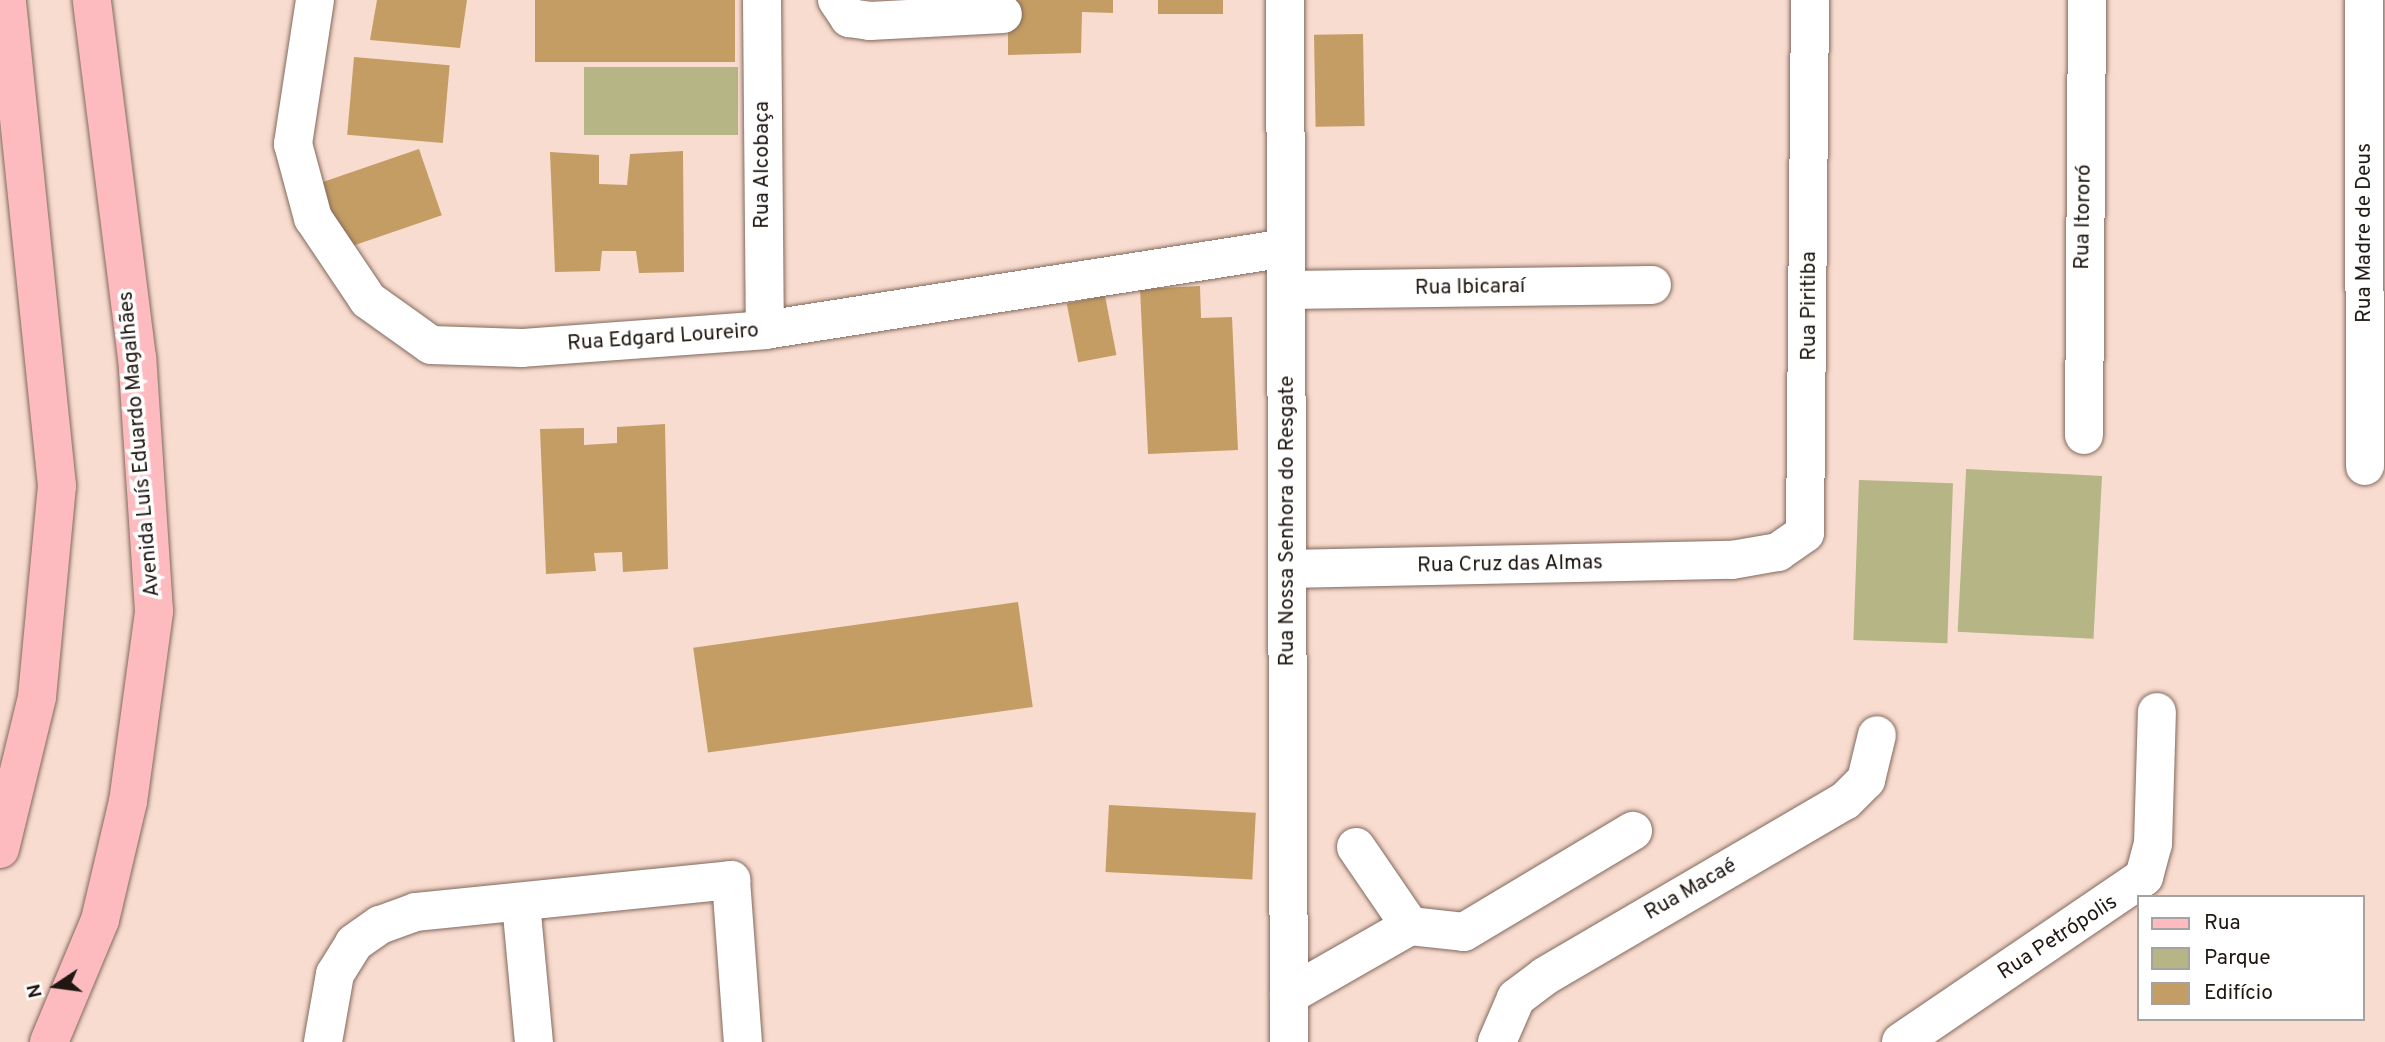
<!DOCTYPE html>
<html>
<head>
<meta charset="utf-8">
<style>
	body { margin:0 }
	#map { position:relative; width:2385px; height:1042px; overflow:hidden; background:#f8dccf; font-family:Overpass,sans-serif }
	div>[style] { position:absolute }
	.green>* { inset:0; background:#b5b585; transform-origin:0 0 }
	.building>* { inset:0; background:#c39d63; transform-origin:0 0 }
	.roads { filter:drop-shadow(0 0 2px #82695e) drop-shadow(0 0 2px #82695e) }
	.minor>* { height:38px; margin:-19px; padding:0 19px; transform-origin:19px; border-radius:19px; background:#fff }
	.major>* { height:38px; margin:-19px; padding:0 19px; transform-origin:19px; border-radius:19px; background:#fdbbbf }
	span { translate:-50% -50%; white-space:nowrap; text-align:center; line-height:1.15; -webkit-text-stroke:7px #fff; paint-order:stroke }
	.street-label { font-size:21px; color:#201712 }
	.legend { position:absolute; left:2137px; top:895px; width:228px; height:126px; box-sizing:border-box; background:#fff; border:2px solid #a6a2a0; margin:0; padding:9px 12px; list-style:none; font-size:21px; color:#201712 }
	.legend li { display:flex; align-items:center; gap:14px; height:35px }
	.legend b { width:35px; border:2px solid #a6a2a0 }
	.north { position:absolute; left:21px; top:951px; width:70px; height:70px; -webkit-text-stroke:5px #fff; paint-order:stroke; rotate:257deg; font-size:19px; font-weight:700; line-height:28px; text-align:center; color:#201712 }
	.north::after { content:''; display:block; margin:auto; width:24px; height:32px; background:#201712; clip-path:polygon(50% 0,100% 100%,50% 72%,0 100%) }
</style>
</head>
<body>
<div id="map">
	<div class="green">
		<i style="left:738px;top:67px;width:68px;height:154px;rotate:90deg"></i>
		<i style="left:2102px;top:476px;width:163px;height:136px;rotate:93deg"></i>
		<i style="left:1859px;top:480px;width:94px;height:160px;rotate:2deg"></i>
	</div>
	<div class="building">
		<i style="clip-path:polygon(377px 0,467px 0,460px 48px,370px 40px)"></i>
		<i style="left:535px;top:0;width:200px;height:62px"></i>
		<i style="clip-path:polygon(1008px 0,1113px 0,1113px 13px,1082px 12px,1081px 53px,1008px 55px)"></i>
		<i style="left:1158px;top:0;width:65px;height:14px"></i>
		<i style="left:1363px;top:34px;width:92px;height:49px;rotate:89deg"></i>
		<i style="left:354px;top:57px;width:96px;height:78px;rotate:5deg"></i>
		<i style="left:419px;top:149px;width:70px;height:104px;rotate:71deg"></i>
		<i style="clip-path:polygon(683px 151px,684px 272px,639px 273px,636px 251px,602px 251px,600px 271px,555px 272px,550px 152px,599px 155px,599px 184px,627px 185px,630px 154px)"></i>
		<i style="clip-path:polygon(1200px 286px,1201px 318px,1232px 317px,1238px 450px,1148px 454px,1140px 289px)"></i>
		<i style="left:1105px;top:296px;width:60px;height:39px;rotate:79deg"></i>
		<i style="clip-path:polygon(665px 424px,668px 569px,623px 572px,622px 552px,594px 553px,596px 571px,546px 574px,540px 429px,584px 428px,584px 445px,617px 443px,617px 427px)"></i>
		<i style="left:1018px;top:602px;width:106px;height:328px;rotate:82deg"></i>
		<i style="left:1109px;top:805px;width:147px;height:67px;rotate:3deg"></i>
	</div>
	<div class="roads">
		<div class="minor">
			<i style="left:315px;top:0;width:146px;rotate:98.7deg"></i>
			<i style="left:293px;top:144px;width:77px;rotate:74.9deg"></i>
			<i style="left:313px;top:218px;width:99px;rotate:56.1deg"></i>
			<i style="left:368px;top:300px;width:77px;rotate:35.5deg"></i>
			<i style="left:431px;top:345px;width:91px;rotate:1.9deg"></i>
			<i style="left:522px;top:348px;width:244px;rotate:-4.2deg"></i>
			<i style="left:765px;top:330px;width:527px;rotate:-8.94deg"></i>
			<i style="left:762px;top:0;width:330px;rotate:89.5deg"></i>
			<i style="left:837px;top:0;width:22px;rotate:56deg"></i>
			<i style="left:849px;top:18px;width:21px;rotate:8deg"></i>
			<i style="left:870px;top:21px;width:133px;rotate:-3deg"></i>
			<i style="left:1285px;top:0;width:1042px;rotate:89.78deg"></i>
			<i style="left:2364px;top:0;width:466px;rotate:89.9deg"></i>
			<i style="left:1289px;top:290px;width:363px;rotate:-0.8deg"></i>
			<i style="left:2084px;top:435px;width:435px;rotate:-89.6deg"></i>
			<i style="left:1287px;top:569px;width:445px;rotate:-1.2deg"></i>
			<i style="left:1732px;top:560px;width:47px;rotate:-9.9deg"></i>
			<i style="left:1778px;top:552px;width:33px;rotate:-35deg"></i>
			<i style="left:1805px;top:533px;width:533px;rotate:-89.46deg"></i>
			<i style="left:1356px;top:847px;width:96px;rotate:55.6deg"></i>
			<i style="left:1410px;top:926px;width:54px;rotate:6.3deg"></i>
			<i style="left:1464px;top:932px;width:197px;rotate:-30.9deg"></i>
			<i style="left:521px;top:903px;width:140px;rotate:84.7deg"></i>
			<i style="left:1289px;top:995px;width:139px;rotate:-29.7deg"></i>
			<i style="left:323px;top:1042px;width:69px;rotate:-80deg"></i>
			<i style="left:335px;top:974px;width:36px;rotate:-58deg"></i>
			<i style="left:354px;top:943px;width:32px;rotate:-35deg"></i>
			<i style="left:380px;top:925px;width:38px;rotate:-20deg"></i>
			<i style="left:416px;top:912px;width:317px;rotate:-5.8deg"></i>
			<i style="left:731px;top:880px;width:162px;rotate:85.8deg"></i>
			<i style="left:1497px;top:1042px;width:48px;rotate:-66.6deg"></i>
			<i style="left:1516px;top:998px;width:36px;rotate:-37deg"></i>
			<i style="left:1545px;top:976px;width:347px;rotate:-30.3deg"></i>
			<i style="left:1845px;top:801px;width:30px;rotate:-45deg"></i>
			<i style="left:1866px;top:780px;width:46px;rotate:-76.3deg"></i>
			<i style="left:1901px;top:1042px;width:294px;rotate:-34.2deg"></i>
			<i style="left:2144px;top:877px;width:34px;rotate:-75deg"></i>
			<i style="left:2153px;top:844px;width:132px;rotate:-88.3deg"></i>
		</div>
		<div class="major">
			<i style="left:0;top:849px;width:156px;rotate:-76.3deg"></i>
			<i style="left:37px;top:697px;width:212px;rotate:-84.6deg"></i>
			<i style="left:57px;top:486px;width:489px;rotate:-95.9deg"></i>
			<i style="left:49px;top:1042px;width:132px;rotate:-67.3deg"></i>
			<i style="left:100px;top:920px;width:121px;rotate:-76.7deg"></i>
			<i style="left:128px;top:802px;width:193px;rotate:-82.2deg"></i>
			<i style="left:154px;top:611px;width:254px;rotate:-93.8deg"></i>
			<i style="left:137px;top:358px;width:361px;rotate:-97.2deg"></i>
		</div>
	</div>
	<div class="street-label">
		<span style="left:763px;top:165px;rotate:-90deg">Rua Alcobaça</span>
		<span style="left:2084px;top:217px;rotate:-89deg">Rua Itororó</span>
		<span style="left:2365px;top:233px;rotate:-90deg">Rua Madre de Deus</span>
		<span style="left:1470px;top:288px;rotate:-1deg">Rua Ibicaraí</span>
		<span style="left:1810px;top:306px;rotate:-90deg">Rua Piritiba</span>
		<span style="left:663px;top:338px;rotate:-4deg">Rua Edgard Loureiro</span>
		<span style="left:140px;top:444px;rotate:-95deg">Avenida Luís Eduardo Magalhães</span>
		<span style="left:1288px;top:521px;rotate:-90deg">Rua Nossa Senhora do Resgate</span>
		<span style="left:1510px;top:565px;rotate:-1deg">Rua Cruz das Almas</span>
		<span style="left:1691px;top:890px;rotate:-30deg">Rua Macaé</span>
		<span style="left:2058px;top:938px;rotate:-33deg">Rua Petrópolis</span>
	</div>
	<ul class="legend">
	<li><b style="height:9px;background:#fdbbbf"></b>Rua</li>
	<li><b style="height:19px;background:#b5b585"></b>Parque</li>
	<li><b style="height:19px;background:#c39d63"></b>Edifício</li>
	</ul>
	<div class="north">N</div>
</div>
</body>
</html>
